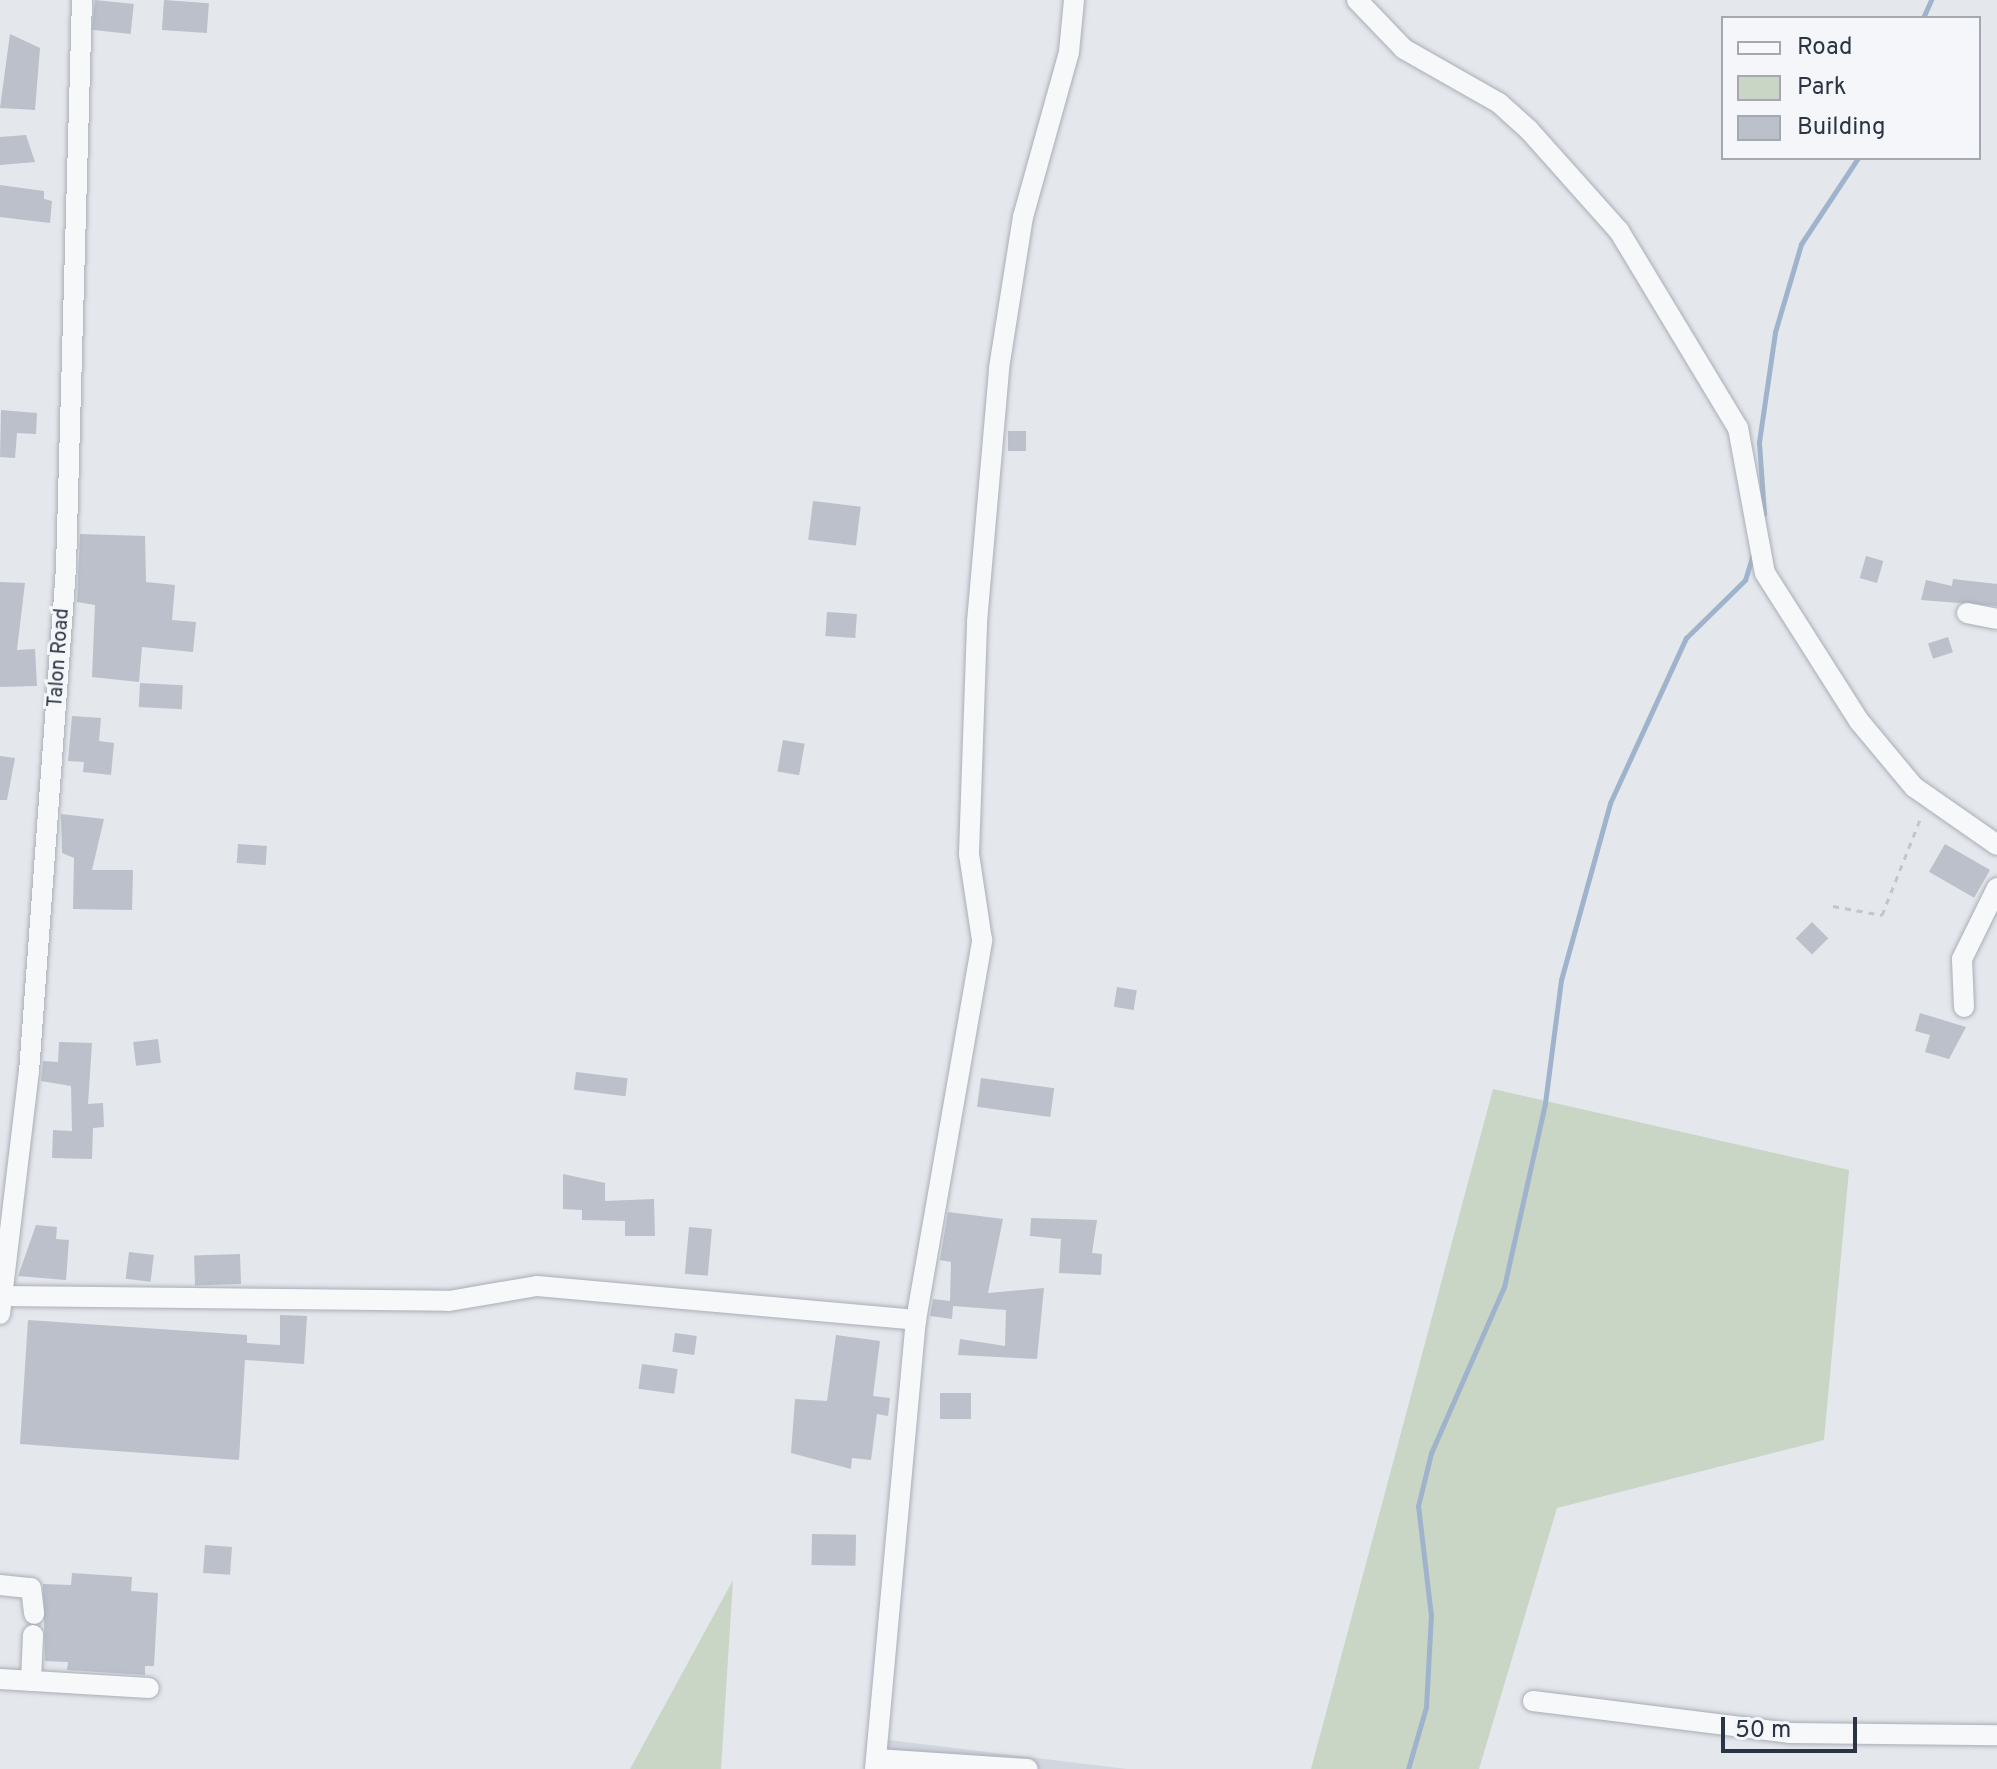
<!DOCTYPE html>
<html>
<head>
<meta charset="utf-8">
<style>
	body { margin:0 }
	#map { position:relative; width:1997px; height:1769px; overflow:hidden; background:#e4e7ec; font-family:Overpass,sans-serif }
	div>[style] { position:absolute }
	.built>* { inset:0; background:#d2d6de }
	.green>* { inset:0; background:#c9d6c5 }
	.stream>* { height:5px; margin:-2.5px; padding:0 2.5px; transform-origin:2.5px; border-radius:2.5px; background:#9fb4cc }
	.building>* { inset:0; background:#bbc0ca; transform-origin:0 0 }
	.path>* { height:3px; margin-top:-1.5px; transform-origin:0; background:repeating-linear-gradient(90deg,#c2c5cb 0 6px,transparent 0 12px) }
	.roads { filter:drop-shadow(0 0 2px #a9aeb7) drop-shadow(0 0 2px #a9aeb7) }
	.minor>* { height:20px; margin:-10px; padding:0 10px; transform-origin:10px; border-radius:10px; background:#f7f8fa }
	span { translate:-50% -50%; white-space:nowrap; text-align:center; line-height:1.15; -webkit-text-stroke:6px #f4f6f9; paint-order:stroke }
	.street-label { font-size:20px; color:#2b3445 }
	.legend { position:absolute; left:1721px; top:16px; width:260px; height:144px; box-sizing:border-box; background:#f4f6f9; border:2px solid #a4a8b1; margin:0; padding:10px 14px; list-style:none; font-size:24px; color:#2b3445 }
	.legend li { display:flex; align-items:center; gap:16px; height:40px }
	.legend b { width:40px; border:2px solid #a4a8b1 }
	.scale { position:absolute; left:1721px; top:1717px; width:136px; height:36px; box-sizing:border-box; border:4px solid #2b3445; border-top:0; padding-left:10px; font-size:24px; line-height:28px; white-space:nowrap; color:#2b3445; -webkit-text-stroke:6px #f4f6f9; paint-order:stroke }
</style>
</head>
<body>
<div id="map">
	<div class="built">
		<i style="clip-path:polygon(880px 1739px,1127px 1769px,876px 1769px)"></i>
	</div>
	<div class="green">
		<i style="clip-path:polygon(1493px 1089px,1849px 1170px,1824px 1440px,1557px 1508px,1479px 1769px,1311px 1769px)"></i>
		<i style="clip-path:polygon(733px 1580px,721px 1769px,630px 1769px)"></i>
	</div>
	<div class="stream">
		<i style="left:1923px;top:18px;width:20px;rotate:-66deg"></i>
		<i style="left:1764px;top:514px;width:72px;rotate:-94deg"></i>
		<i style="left:1759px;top:442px;width:111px;rotate:-81.7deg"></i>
		<i style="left:1775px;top:332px;width:92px;rotate:-73.5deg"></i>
		<i style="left:1801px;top:244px;width:103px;rotate:-56.5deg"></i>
		<i style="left:1408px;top:1769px;width:65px;rotate:-73.8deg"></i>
		<i style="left:1426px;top:1707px;width:91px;rotate:-86.9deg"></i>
		<i style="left:1431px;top:1616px;width:111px;rotate:-96.7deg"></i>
		<i style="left:1418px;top:1506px;width:55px;rotate:-76.2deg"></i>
		<i style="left:1431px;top:1453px;width:181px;rotate:-66.3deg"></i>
		<i style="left:1504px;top:1287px;width:189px;rotate:-77.4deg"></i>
		<i style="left:1545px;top:1103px;width:124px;rotate:-82.6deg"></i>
		<i style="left:1561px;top:980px;width:184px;rotate:-74.5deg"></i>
		<i style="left:1610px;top:803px;width:182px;rotate:-65.3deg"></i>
		<i style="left:1686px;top:638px;width:83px;rotate:-44.5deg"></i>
		<i style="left:1745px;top:580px;width:27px;rotate:-73deg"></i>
	</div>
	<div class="building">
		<i style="left:95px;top:0;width:39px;height:30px;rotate:6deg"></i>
		<i style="left:164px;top:0;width:45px;height:30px;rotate:4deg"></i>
		<i style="clip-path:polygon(10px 34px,40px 48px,35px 110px,0 108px)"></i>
		<i style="clip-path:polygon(26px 135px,35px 162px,0 165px,0 137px)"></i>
		<i style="clip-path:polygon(0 185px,44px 191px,44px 199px,52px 201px,50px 223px,0 217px)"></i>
		<i style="clip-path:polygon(1px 410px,37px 413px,36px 434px,17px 433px,15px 458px,0 457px)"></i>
		<i style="left:1008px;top:431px;width:18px;height:20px"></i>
		<i style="left:813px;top:501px;width:48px;height:39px;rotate:7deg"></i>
		<i style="clip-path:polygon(80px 534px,145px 536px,146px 582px,175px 585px,172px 620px,196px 622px,193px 652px,142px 647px,139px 682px,92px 677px,95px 605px,77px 602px)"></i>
		<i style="left:1866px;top:556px;width:18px;height:23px;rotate:16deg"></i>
		<i style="clip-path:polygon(1953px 579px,1997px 584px,1997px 606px,1921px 600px,1926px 580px,1952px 586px)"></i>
		<i style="clip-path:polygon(0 582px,25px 583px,17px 650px,35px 649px,37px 686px,0 687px)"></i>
		<i style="left:827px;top:612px;width:30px;height:24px;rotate:4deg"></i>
		<i style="left:1948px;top:637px;width:16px;height:21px;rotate:72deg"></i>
		<i style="left:140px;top:683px;width:43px;height:24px;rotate:3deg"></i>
		<i style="clip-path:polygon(72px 716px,101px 718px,99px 741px,114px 743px,111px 775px,83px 772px,84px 762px,68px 761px)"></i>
		<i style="left:783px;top:740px;width:22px;height:32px;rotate:10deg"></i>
		<i style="clip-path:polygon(0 756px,15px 758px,7px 800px,0 800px)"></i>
		<i style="clip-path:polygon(61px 814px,104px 819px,92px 870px,133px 870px,132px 910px,73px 909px,74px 858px,62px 853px)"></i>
		<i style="left:238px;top:844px;width:29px;height:19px;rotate:4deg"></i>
		<i style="left:1945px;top:844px;width:52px;height:32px;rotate:30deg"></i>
		<i style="left:1812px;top:922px;width:23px;height:23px;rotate:45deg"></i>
		<i style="left:1117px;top:987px;width:20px;height:20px;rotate:9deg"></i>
		<i style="clip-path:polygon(1920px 1013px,1966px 1027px,1949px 1059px,1925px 1052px,1930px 1035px,1915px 1031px)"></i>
		<i style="left:158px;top:1039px;width:24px;height:25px;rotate:83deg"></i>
		<i style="clip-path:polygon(59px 1042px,92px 1043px,88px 1104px,103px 1103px,104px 1127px,93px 1128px,92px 1159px,52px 1158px,53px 1130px,72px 1131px,71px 1086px,41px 1081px,43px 1061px,58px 1062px)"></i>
		<i style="left:576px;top:1072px;width:52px;height:18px;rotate:7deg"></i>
		<i style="left:981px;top:1078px;width:74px;height:29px;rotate:8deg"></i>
		<i style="clip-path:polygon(563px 1174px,605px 1183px,605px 1201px,654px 1199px,655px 1236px,625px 1236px,625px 1221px,582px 1220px,582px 1210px,563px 1209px)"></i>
		<i style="clip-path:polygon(948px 1212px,1003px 1219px,988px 1293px,1044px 1288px,1037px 1359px,958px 1355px,960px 1339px,1005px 1346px,1006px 1310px,953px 1306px,952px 1319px,930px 1316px,933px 1299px,950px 1301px,951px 1262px,940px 1260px)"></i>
		<i style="clip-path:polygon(1031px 1218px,1097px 1220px,1092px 1253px,1102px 1254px,1101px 1275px,1059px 1273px,1061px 1239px,1030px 1236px)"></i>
		<i style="clip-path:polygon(36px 1225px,57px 1227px,56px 1239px,69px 1240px,66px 1280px,18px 1276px)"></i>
		<i style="left:689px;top:1227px;width:23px;height:47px;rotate:5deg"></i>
		<i style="left:129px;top:1252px;width:25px;height:27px;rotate:7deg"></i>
		<i style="left:240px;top:1254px;width:30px;height:46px;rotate:88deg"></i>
		<i style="clip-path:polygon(280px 1315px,307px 1316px,304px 1364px,245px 1360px,239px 1460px,20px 1444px,28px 1320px,247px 1335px,247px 1343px,280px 1345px)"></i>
		<i style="left:675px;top:1333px;width:22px;height:19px;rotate:8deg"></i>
		<i style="clip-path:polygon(836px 1335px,880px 1341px,873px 1396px,890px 1398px,888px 1416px,877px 1414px,871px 1460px,852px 1458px,851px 1469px,791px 1453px,795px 1399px,827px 1401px)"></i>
		<i style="left:642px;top:1364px;width:36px;height:25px;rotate:8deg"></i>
		<i style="left:940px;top:1393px;width:31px;height:26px"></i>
		<i style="left:812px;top:1534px;width:44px;height:31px;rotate:1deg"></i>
		<i style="left:205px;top:1545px;width:27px;height:28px;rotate:4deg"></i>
		<i style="clip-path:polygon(72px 1573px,132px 1577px,131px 1591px,158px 1593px,154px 1666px,145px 1666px,145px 1675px,67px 1670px,68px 1662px,45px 1661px,43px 1584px,71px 1585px)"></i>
	</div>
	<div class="path">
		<i style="left:1833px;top:906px;width:50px;rotate:10.4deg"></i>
		<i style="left:1882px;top:915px;width:105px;rotate:-68.3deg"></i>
	</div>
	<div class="roads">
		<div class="minor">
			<i style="left:1357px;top:0;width:68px;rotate:46.2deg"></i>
			<i style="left:1404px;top:49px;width:109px;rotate:29.6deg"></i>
			<i style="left:1499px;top:103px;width:40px;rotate:42deg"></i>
			<i style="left:1529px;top:130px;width:135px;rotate:48.3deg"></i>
			<i style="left:1619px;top:231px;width:230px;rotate:58.9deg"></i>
			<i style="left:1738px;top:428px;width:147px;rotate:79.5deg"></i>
			<i style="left:1765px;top:573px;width:175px;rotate:57.6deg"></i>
			<i style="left:1859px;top:721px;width:86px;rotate:50.2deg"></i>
			<i style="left:1914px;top:787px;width:101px;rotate:34.9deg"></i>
			<i style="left:1967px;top:613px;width:31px;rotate:11deg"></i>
			<i style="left:1964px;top:1007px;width:48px;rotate:-92.4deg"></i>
			<i style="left:1962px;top:959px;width:79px;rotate:-63.8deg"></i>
			<i style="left:2px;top:1296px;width:447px;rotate:0.6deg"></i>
			<i style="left:449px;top:1301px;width:89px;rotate:-9.7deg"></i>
			<i style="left:537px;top:1286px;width:381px;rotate:5.1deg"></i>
			<i style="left:0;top:1314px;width:244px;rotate:-83.2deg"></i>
			<i style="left:29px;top:1072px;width:505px;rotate:-85.8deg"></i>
			<i style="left:66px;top:568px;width:568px;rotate:-88.39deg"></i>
			<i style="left:0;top:1585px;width:31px;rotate:6deg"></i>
			<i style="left:31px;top:1588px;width:26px;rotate:83deg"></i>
			<i style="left:0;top:1679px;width:149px;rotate:3.5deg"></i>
			<i style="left:31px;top:1681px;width:46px;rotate:-87.5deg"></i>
			<i style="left:1533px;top:1701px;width:258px;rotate:7.1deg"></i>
			<i style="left:1789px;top:1733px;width:208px;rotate:0.6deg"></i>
			<i style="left:876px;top:1759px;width:152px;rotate:3.8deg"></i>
			<i style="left:875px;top:1769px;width:451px;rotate:-84.8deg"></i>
			<i style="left:916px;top:1320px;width:386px;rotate:-80.1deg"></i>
			<i style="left:982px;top:940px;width:87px;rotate:-98.6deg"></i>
			<i style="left:969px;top:854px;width:232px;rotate:-88deg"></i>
			<i style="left:977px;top:622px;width:255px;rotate:-85deg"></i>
			<i style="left:999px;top:368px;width:153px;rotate:-81deg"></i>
			<i style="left:1023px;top:217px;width:171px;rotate:-74.4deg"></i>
			<i style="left:1069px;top:52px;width:52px;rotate:-84.5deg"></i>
		</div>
	</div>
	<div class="street-label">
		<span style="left:60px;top:658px;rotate:-86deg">Talon Road</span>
	</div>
	<ul class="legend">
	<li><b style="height:10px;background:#f7f8fa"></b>Road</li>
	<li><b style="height:22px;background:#c9d6c5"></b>Park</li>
	<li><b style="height:22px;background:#bbc0ca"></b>Building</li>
	</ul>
	<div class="scale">50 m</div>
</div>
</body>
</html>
